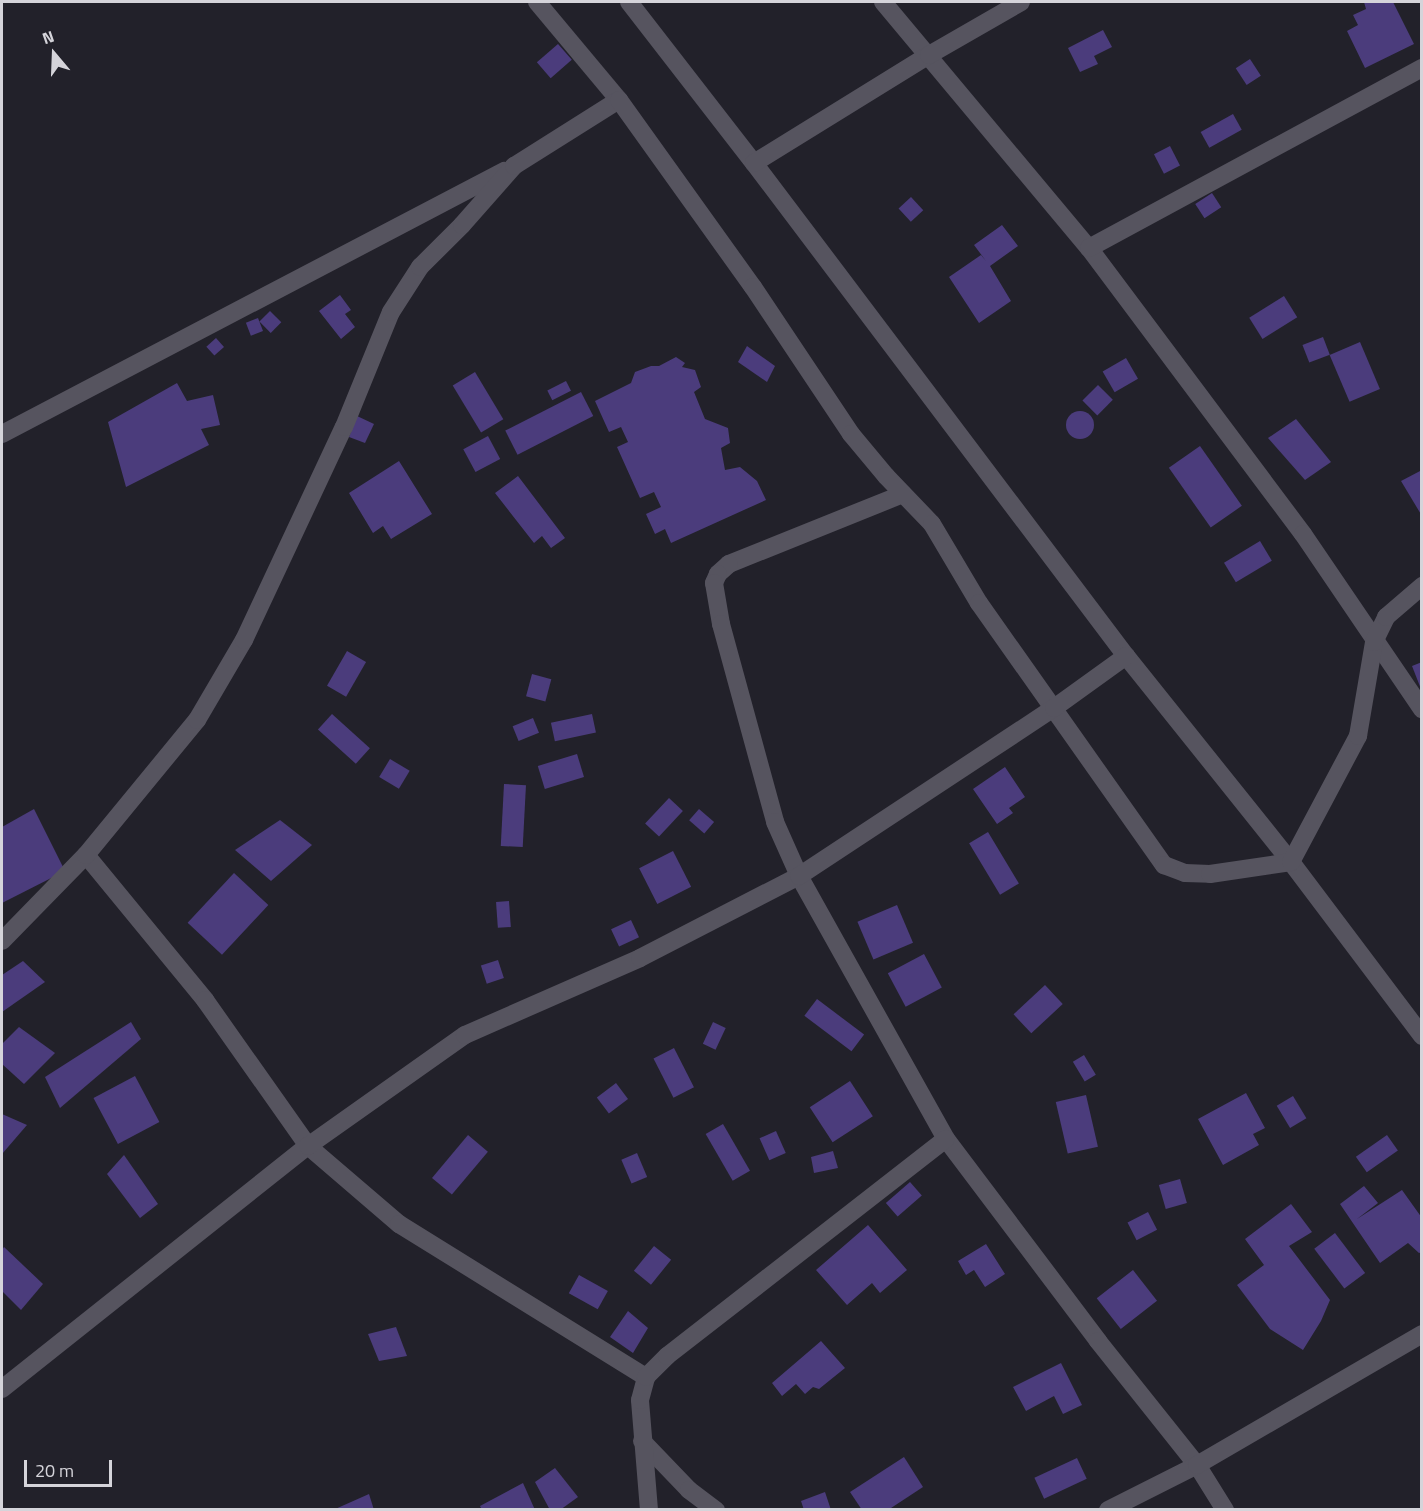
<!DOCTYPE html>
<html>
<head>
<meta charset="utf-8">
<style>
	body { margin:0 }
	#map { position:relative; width:1423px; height:1511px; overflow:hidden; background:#22212a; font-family:"Titillium Web",sans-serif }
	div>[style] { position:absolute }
	.building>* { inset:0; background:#4b3c7c; transform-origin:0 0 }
	.round { border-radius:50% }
	.street>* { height:18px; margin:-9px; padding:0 9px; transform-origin:9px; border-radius:9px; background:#56545f }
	span { translate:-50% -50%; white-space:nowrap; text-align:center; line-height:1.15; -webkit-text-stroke:4.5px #22212a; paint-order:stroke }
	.frame { position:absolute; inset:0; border:3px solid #d5d4da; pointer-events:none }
	.north { position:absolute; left:24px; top:24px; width:60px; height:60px; -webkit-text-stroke:4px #22212a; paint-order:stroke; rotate:341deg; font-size:16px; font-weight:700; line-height:24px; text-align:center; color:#d5d4da }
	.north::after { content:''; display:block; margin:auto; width:21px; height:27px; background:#d5d4da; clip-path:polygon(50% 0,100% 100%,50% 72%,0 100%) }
	.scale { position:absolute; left:24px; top:1460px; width:88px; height:27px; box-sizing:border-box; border:3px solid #d5d4da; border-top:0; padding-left:8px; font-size:18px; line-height:21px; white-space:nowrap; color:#d5d4da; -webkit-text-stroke:4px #22212a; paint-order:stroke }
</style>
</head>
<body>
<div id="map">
	<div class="building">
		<i style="clip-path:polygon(1364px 2px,1393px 2px,1414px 44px,1365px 68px,1347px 31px,1358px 25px,1353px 15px,1366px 9px)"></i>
		<i style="clip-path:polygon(1103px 30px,1112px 47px,1094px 56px,1098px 64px,1080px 72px,1068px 48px)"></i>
		<i style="left:558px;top:44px;width:21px;height:28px;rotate:49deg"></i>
		<i style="left:1250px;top:59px;width:20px;height:17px;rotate:57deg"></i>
		<i style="left:1233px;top:114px;width:18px;height:37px;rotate:61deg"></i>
		<i style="left:1170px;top:146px;width:22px;height:18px;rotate:63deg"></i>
		<i style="left:1212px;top:193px;width:17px;height:20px;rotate:57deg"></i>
		<i style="left:911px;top:197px;width:18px;height:17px;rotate:47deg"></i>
		<i style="clip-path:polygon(1002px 225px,1018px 246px,990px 266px,1011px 301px,979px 323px,949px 277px,981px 255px,986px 261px,974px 245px)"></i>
		<i style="clip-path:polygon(340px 295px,351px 310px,345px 314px,355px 327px,341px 339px,319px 311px)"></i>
		<i style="left:1284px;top:296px;width:25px;height:41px;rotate:58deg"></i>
		<i style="left:270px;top:311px;width:16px;height:15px;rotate:45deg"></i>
		<i style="left:258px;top:318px;width:14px;height:13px;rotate:69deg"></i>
		<i style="left:1323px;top:337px;width:19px;height:22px;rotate:69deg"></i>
		<i style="left:216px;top:338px;width:12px;height:13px;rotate:48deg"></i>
		<i style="left:1360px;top:342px;width:51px;height:33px;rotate:67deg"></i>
		<i style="clip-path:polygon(747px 346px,775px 366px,767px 382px,738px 362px)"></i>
		<i style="clip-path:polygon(676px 357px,685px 363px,682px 367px,695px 370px,701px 387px,694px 392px,705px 419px,728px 428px,730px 443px,721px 448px,725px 470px,740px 467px,757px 481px,766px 500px,671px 543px,665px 529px,655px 534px,646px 514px,661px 507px,654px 492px,640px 498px,617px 447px,628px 442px,621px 427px,609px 432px,595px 401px,631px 383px,635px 372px,651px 366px,659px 366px)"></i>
		<i style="left:1126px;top:358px;width:24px;height:27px;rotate:60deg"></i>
		<i style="left:475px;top:372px;width:55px;height:26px;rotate:59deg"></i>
		<i style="left:566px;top:381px;width:11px;height:21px;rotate:63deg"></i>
		<i style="clip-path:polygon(177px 383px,187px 401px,213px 395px,220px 425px,201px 429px,209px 445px,126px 487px,108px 422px)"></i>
		<i style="left:1098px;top:385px;width:21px;height:22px;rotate:45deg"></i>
		<i style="left:581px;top:392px;width:27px;height:85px;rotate:63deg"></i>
		<i class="round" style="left:1066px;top:411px;width:28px;height:28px"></i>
		<i style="clip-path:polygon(357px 416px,374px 424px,365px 443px,349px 437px)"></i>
		<i style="clip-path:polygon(1296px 419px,1331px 462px,1305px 480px,1268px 438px)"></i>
		<i style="left:488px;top:436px;width:26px;height:28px;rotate:62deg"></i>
		<i style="left:1200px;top:446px;width:73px;height:38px;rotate:55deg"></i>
		<i style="clip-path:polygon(399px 461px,432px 514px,391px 539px,383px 526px,373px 533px,349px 493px)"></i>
		<i style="clip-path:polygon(1422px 470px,1422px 516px,1401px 481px)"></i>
		<i style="clip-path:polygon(518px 476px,565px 538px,551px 548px,542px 536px,534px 543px,495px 493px)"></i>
		<i style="left:1260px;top:541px;width:23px;height:42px;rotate:59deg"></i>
		<i style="left:347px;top:651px;width:22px;height:40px;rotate:30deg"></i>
		<i style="clip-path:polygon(1422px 662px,1422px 689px,1421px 689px,1412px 666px)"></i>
		<i style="left:532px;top:674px;width:20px;height:23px;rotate:15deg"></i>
		<i style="left:332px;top:714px;width:51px;height:21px;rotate:42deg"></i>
		<i style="left:592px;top:714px;width:19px;height:42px;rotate:78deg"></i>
		<i style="left:533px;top:718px;width:16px;height:22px;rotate:68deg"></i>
		<i style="left:577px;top:754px;width:24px;height:41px;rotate:73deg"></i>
		<i style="left:390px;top:759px;width:23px;height:21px;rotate:31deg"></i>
		<i style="clip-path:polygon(1005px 767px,1025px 797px,1009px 808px,1013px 813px,997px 824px,973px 789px)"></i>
		<i style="left:504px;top:784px;width:22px;height:62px;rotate:3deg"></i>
		<i style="left:669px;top:798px;width:19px;height:35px;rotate:43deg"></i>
		<i style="clip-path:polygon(34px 809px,65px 871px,2px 903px,2px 827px)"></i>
		<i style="left:699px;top:809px;width:20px;height:15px;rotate:41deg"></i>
		<i style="clip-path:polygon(280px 820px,312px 845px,271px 881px,235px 850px)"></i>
		<i style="left:988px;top:832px;width:60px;height:22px;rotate:59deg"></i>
		<i style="left:673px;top:851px;width:40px;height:38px;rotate:63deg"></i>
		<i style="left:234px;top:873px;width:47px;height:68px;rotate:43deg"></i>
		<i style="left:509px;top:901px;width:26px;height:13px;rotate:86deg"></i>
		<i style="left:897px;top:905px;width:41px;height:43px;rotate:67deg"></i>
		<i style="left:631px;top:920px;width:19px;height:22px;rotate:65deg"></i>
		<i style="left:924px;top:954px;width:38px;height:41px;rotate:62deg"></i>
		<i style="left:498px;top:960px;width:19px;height:18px;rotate:72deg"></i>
		<i style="clip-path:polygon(23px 961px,45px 982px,2px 1012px,2px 975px)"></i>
		<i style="left:1045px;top:985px;width:26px;height:43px;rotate:47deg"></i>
		<i style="left:817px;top:999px;width:59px;height:21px;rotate:37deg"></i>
		<i style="clip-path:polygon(131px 1022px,141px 1039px,60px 1108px,45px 1077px)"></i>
		<i style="left:713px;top:1022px;width:14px;height:24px;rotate:25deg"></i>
		<i style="clip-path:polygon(19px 1027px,55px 1053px,24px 1084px,2px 1064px,2px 1044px)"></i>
		<i style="left:674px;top:1048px;width:44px;height:23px;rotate:63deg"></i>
		<i style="left:1084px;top:1055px;width:23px;height:13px;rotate:59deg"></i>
		<i style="left:135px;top:1076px;width:52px;height:47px;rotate:62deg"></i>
		<i style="left:850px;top:1081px;width:42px;height:48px;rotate:57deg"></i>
		<i style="left:616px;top:1083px;width:20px;height:24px;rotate:53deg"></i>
		<i style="clip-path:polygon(1246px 1093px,1265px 1128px,1253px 1134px,1259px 1145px,1223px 1165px,1198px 1119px)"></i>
		<i style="left:1086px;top:1095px;width:53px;height:31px;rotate:77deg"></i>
		<i style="left:1293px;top:1096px;width:26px;height:19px;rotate:59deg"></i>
		<i style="clip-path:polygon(2px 1114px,27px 1125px,2px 1154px)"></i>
		<i style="left:723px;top:1124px;width:54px;height:20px;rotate:60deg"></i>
		<i style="left:776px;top:1131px;width:24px;height:18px;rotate:66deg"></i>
		<i style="left:468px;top:1135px;width:26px;height:56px;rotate:40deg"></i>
		<i style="left:1387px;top:1135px;width:19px;height:38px;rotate:55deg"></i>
		<i style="clip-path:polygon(833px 1151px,838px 1168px,814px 1173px,811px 1157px)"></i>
		<i style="left:637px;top:1153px;width:26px;height:17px;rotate:67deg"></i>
		<i style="clip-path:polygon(124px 1155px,158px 1204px,140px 1218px,107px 1174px)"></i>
		<i style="left:1180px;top:1179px;width:25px;height:22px;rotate:74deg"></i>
		<i style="left:910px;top:1182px;width:18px;height:32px;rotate:49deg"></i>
		<i style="clip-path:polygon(1364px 1186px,1378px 1203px,1357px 1219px,1402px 1190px,1422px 1218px,1422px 1252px,1419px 1253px,1408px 1243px,1380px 1263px,1340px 1204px)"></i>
		<i style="clip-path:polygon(1291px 1204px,1312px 1232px,1289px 1246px,1330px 1300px,1321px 1321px,1303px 1350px,1270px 1329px,1237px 1285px,1264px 1265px,1245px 1239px)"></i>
		<i style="left:1148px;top:1212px;width:20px;height:23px;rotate:63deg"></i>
		<i style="clip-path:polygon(868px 1225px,907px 1270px,880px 1293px,872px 1283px,847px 1305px,816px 1270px)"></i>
		<i style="left:1335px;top:1233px;width:50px;height:26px;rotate:53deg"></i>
		<i style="clip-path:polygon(986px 1244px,1005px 1274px,985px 1287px,974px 1270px,966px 1275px,958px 1261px)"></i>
		<i style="left:654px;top:1246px;width:22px;height:32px;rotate:39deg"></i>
		<i style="clip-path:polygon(4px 1247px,43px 1284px,21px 1310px,2px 1291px,2px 1250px)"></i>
		<i style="left:1133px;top:1270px;width:39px;height:46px;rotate:52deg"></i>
		<i style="left:579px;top:1275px;width:33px;height:21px;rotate:29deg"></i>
		<i style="clip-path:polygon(628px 1311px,648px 1328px,633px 1353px,610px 1337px)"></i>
		<i style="clip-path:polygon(396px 1327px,407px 1356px,379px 1361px,368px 1334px)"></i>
		<i style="clip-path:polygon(821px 1341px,845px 1368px,819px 1389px,813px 1387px,805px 1394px,796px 1384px,782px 1396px,772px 1383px)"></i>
		<i style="clip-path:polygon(1061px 1363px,1082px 1405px,1063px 1414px,1054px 1396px,1026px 1411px,1013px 1387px)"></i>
		<i style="clip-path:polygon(904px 1457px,923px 1487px,888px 1510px,862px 1510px,850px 1492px)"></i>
		<i style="left:1077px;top:1458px;width:23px;height:47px;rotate:65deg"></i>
		<i style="clip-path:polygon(555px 1468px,578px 1497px,560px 1510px,550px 1510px,535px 1482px)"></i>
		<i style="clip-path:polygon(523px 1483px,535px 1510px,482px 1510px,480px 1506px)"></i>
		<i style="clip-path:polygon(825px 1492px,831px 1510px,804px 1510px,801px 1501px)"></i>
		<i style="clip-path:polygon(369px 1494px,374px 1510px,333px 1510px)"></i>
	</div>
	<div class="street">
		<i style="left:537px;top:2px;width:128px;rotate:50.1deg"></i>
		<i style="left:629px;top:2px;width:204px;rotate:52.2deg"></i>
		<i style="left:754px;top:163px;width:618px;rotate:52.96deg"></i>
		<i style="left:1126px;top:656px;width:264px;rotate:51.3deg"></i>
		<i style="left:1291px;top:862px;width:218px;rotate:53deg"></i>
		<i style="left:883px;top:2px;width:321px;rotate:50.1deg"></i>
		<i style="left:1089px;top:248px;width:357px;rotate:53.2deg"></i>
		<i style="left:1303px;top:534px;width:212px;rotate:55.8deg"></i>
		<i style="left:754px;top:163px;width:206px;rotate:-31.7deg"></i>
		<i style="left:929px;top:55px;width:106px;rotate:-29.9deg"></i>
		<i style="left:1089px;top:248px;width:379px;rotate:-28.4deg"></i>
		<i style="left:2px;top:434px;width:567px;rotate:-27.65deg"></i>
		<i style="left:903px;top:494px;width:188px;rotate:158.1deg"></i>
		<i style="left:729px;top:564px;width:15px;rotate:138deg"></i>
		<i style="left:718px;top:574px;width:10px;rotate:114deg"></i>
		<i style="left:714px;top:583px;width:42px;rotate:80.3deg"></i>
		<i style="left:721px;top:624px;width:205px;rotate:74.7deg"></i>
		<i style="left:775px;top:822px;width:59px;rotate:66deg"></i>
		<i style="left:799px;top:876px;width:301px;rotate:60.8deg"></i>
		<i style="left:946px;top:1139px;width:253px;rotate:53deg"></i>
		<i style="left:1098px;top:1341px;width:159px;rotate:51.4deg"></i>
		<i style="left:1197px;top:1465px;width:53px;rotate:58.1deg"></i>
		<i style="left:86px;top:855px;width:188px;rotate:50.6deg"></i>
		<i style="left:205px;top:1000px;width:179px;rotate:54.8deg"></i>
		<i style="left:308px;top:1146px;width:120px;rotate:40.6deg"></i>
		<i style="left:399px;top:1224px;width:291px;rotate:31.8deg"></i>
		<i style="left:2px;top:941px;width:120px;rotate:-45.7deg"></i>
		<i style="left:86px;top:855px;width:175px;rotate:-50.6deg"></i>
		<i style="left:197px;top:720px;width:93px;rotate:-59.6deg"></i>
		<i style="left:244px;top:640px;width:235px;rotate:-64.9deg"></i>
		<i style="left:344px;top:427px;width:124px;rotate:-67.8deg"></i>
		<i style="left:391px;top:312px;width:54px;rotate:-57.2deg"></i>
		<i style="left:420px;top:267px;width:59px;rotate:-45deg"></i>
		<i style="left:462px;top:225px;width:79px;rotate:-48.6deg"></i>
		<i style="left:514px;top:166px;width:124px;rotate:-32.2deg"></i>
		<i style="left:619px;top:100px;width:230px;rotate:54.4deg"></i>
		<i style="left:753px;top:287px;width:177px;rotate:56.3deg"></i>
		<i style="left:851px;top:434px;width:55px;rotate:50.2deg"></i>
		<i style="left:886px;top:476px;width:66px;rotate:46.2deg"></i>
		<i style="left:932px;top:524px;width:92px;rotate:59.3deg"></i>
		<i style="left:979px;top:603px;width:321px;rotate:54.8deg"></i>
		<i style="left:1164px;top:865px;width:22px;rotate:21deg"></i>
		<i style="left:1185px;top:873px;width:25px;rotate:2deg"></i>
		<i style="left:1210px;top:874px;width:82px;rotate:-8.4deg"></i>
		<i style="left:1291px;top:862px;width:143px;rotate:-62deg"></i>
		<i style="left:1358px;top:736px;width:95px;rotate:-80.3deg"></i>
		<i style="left:1374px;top:642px;width:28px;rotate:-64deg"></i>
		<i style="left:1386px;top:617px;width:48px;rotate:-40.7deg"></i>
		<i style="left:2px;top:1389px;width:391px;rotate:-38.5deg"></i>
		<i style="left:308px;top:1146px;width:192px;rotate:-35.3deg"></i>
		<i style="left:465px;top:1035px;width:191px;rotate:-23.7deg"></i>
		<i style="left:640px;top:958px;width:179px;rotate:-27.3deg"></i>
		<i style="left:799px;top:876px;width:305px;rotate:-33.4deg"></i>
		<i style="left:1054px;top:708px;width:89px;rotate:-35.8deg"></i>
		<i style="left:642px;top:1441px;width:68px;rotate:46.2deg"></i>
		<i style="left:689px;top:1490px;width:34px;rotate:37deg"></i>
		<i style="left:649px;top:1510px;width:110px;rotate:-94.7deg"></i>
		<i style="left:640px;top:1400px;width:24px;rotate:-75deg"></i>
		<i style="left:646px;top:1377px;width:30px;rotate:-45deg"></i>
		<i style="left:667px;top:1356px;width:353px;rotate:-37.9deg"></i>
		<i style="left:1108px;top:1510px;width:100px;rotate:-26.8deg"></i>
		<i style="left:1197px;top:1465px;width:260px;rotate:-30.2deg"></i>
	</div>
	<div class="frame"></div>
	<div class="north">N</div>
	<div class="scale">20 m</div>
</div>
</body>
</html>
